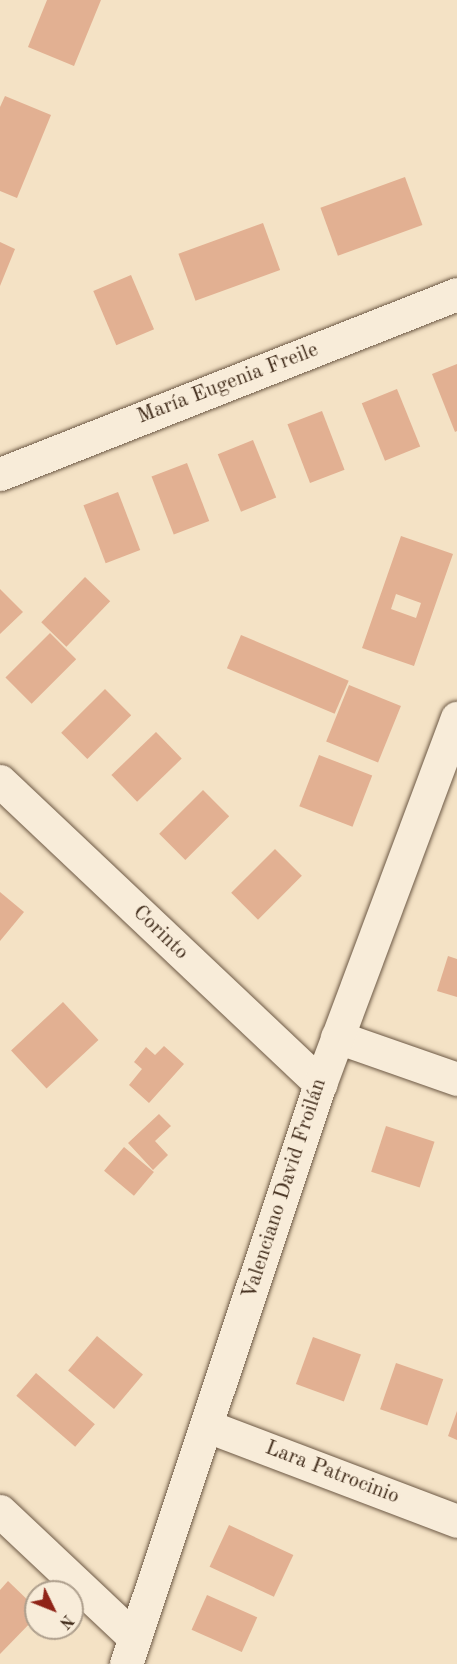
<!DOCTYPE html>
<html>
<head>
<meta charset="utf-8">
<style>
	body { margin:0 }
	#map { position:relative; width:457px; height:1664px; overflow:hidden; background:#f4e2c5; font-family:"Old Standard TT",serif }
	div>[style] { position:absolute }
	.building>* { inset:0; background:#e2b092; transform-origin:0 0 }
	.roads { filter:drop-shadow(0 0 2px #6d5945) drop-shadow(0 0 2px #6d5945) }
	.minor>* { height:33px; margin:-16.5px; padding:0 16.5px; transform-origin:16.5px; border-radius:16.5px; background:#f8ecd9 }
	span { translate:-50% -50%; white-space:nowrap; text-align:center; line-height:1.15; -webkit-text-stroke:4.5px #f8ecd9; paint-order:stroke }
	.street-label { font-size:21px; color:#402b1a }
	.north { position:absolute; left:24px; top:1580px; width:60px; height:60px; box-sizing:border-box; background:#f8ecd9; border:2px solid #ae9f8d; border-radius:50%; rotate:133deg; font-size:16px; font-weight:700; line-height:24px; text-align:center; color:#402b1a }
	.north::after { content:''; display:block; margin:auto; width:21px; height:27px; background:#8f2418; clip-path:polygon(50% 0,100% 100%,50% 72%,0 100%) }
</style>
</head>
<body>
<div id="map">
	<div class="building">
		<i style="clip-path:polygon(47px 0,101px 0,74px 66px,28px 47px)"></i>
		<i style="clip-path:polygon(5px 96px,51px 115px,17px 198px,0 191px,0 107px)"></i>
		<i style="left:405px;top:177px;width:51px;height:90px;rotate:70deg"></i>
		<i style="left:263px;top:223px;width:50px;height:90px;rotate:70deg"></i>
		<i style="clip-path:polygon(0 242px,15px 249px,0 286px)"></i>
		<i style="left:131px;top:275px;width:59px;height:41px;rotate:67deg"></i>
		<i style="clip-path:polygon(457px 364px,457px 431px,455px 432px,432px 374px)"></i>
		<i style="left:397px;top:389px;width:62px;height:38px;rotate:68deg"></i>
		<i style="left:322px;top:411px;width:63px;height:37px;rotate:69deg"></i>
		<i style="left:253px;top:440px;width:62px;height:38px;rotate:68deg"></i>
		<i style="left:187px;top:463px;width:62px;height:38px;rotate:69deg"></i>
		<i style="left:118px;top:492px;width:62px;height:37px;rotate:69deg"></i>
		<i style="clip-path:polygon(evenodd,401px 536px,453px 554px,414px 666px,362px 648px,401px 536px,396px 594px,421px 603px,416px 618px,391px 609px,396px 594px)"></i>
		<i style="left:85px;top:577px;width:35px;height:63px;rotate:44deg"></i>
		<i style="clip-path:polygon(0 589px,23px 612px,0 634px)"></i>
		<i style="left:50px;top:633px;width:37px;height:63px;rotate:45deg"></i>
		<i style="left:241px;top:635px;width:117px;height:36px;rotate:23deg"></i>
		<i style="left:349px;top:685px;width:56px;height:61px;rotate:22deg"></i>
		<i style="left:105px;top:689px;width:37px;height:62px;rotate:45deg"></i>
		<i style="left:156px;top:732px;width:37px;height:62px;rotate:46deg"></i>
		<i style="left:319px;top:755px;width:57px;height:55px;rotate:21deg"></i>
		<i style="left:203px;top:790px;width:37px;height:62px;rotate:45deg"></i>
		<i style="left:275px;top:849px;width:38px;height:62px;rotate:45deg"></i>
		<i style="clip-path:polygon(0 892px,24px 912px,0 941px)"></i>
		<i style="clip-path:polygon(448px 956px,457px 959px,457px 997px,437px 991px)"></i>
		<i style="left:63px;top:1002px;width:52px;height:71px;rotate:47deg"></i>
		<i style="clip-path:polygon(164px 1046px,184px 1064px,149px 1103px,129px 1085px,142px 1069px,134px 1062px,146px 1047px,155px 1055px)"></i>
		<i style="clip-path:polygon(159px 1114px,171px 1126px,155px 1141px,168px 1155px,153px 1170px,128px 1143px)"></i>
		<i style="left:386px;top:1126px;width:51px;height:48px;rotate:18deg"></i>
		<i style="left:124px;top:1147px;width:39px;height:31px;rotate:40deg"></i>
		<i style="left:97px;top:1336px;width:60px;height:45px;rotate:40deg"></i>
		<i style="left:313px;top:1337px;width:51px;height:50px;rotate:20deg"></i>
		<i style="left:396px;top:1363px;width:50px;height:49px;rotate:19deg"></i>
		<i style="left:36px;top:1373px;width:78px;height:30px;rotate:41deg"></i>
		<i style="clip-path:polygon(457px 1411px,457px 1440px,448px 1436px)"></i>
		<i style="left:229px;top:1525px;width:71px;height:46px;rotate:25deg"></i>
		<i style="clip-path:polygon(8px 1581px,36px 1608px,36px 1617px,0 1654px,0 1590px)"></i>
		<i style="left:207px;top:1595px;width:55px;height:38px;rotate:24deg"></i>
	</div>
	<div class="roads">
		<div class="minor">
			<i style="left:0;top:474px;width:491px;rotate:-21.5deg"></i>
			<i style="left:0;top:781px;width:441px;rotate:43.4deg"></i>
			<i style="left:337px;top:1037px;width:127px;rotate:19.3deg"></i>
			<i style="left:207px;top:1426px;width:267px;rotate:20.8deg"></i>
			<i style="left:0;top:1511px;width:185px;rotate:43.3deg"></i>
			<i style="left:126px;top:1664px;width:612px;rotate:-71.51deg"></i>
			<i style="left:320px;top:1084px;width:391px;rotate:-69.5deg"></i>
		</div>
	</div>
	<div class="street-label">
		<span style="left:228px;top:384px;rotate:-21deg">María Eugenia Freile</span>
		<span style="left:160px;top:933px;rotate:44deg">Corinto</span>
		<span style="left:285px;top:1189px;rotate:-72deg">Valenciano David Froilán</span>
		<span style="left:332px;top:1473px;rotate:21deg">Lara Patrocinio</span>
	</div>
	<div class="north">N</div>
</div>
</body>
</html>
